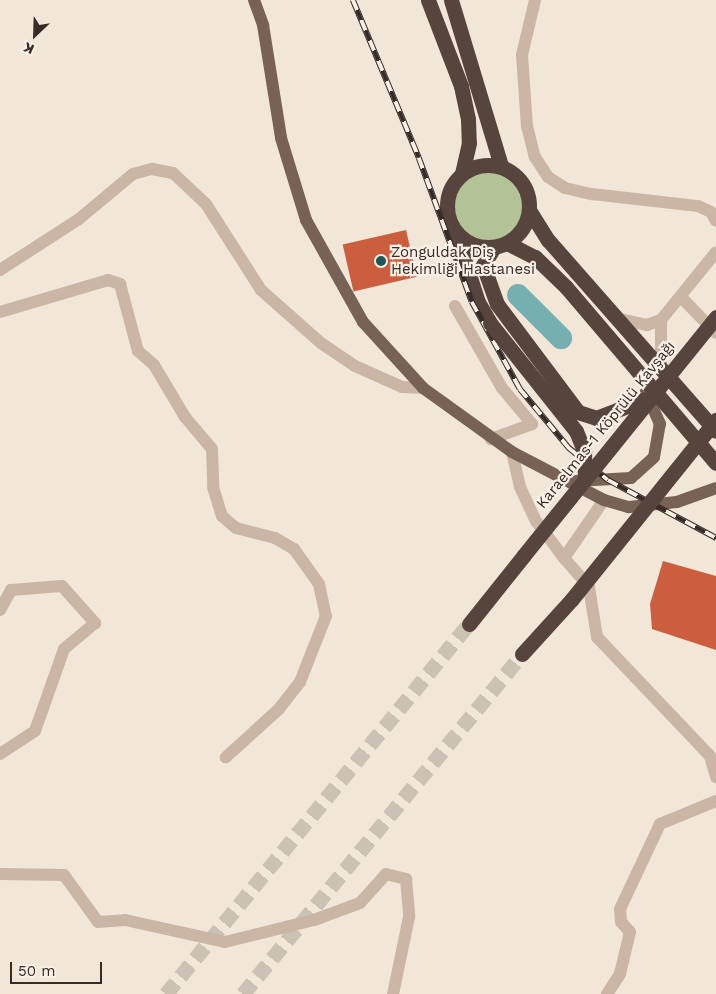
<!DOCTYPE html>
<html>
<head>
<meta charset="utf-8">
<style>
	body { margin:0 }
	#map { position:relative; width:716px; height:994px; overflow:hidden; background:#f2e6d9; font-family:"Work Sans",sans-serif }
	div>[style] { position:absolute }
	.green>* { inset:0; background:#b4c298 }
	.round { border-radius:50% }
	.river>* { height:22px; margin:-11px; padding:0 11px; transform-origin:11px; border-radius:11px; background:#76afb0 }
	.building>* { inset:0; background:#cb5e3e; transform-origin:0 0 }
	.highway-tunnel>* { height:15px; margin-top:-7.5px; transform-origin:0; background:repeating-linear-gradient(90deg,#ccc1b5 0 15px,transparent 0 23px) }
	.minor>* { height:12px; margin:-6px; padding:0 6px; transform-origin:6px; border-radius:6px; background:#cbb5a4 }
	.major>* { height:12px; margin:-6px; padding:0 6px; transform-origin:6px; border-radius:6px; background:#786156 }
	.highway>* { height:15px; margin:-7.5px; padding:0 7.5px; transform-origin:7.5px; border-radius:7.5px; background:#57443d }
	.highway>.ring { margin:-7.5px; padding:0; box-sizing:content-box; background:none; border:15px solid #57443d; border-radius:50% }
	.rail>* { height:5.5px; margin-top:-2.75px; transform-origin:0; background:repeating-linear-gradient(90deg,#faf0e5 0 11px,#362b26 0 22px); box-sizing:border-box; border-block:1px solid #362b26 }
	.highway-bridge>* { height:15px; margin:-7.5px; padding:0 7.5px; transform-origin:7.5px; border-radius:7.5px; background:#57443d }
	.dots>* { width:14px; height:14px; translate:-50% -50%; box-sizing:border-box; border:2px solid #faf0e5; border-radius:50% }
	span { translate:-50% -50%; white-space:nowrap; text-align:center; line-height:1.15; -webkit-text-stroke:4.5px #faf0e5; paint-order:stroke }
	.poi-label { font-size:15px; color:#362b26 }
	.left { translate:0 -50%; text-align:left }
	.street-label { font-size:15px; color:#362b26 }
	.north { position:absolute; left:10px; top:10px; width:50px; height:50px; -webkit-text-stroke:4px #faf0e5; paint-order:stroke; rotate:204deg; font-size:14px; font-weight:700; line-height:20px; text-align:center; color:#362b26 }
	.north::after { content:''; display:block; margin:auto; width:18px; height:22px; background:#362b26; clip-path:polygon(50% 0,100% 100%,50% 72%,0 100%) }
	.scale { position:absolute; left:10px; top:962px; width:92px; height:22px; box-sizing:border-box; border:2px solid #362b26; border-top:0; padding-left:6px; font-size:15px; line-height:18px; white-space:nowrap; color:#362b26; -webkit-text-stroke:4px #faf0e5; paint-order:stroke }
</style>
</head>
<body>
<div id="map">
	<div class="green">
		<i class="round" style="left:450px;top:168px;width:76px;height:76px"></i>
	</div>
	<div class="river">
		<i style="left:518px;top:295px;width:61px;rotate:45deg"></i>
	</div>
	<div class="building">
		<i style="left:406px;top:230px;width:48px;height:65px;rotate:77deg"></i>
		<i style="clip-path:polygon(663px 561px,716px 576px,716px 650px,652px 629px,650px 604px)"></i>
	</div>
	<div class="highway-tunnel">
		<i style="left:166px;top:994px;width:478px;rotate:-50.7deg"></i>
		<i style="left:243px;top:994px;width:440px;rotate:-50.6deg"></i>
	</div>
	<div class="minor">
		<i style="left:535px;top:0;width:57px;rotate:103.3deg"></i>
		<i style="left:522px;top:55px;width:71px;rotate:86deg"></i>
		<i style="left:527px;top:126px;width:32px;rotate:76deg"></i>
		<i style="left:535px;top:157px;width:24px;rotate:57deg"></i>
		<i style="left:548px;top:177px;width:20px;rotate:33deg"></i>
		<i style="left:565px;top:188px;width:28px;rotate:13deg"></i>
		<i style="left:592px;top:194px;width:107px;rotate:6.5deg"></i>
		<i style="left:698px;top:206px;width:14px;rotate:25deg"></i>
		<i style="left:711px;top:212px;width:10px;rotate:61deg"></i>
		<i style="left:0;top:270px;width:94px;rotate:-32.8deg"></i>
		<i style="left:79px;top:219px;width:70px;rotate:-39.8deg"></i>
		<i style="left:133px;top:174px;width:20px;rotate:-15deg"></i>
		<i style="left:152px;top:169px;width:21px;rotate:11deg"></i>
		<i style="left:173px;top:173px;width:45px;rotate:43.2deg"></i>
		<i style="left:206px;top:204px;width:102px;rotate:57.4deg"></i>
		<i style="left:261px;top:290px;width:80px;rotate:41.5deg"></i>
		<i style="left:321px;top:343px;width:41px;rotate:34.1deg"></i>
		<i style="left:355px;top:366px;width:51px;rotate:24.1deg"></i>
		<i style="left:402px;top:387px;width:21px;rotate:3deg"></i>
		<i style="left:681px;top:297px;width:50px;rotate:45.8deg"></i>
		<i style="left:455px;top:306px;width:95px;rotate:60.2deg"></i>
		<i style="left:502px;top:388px;width:47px;rotate:50.2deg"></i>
		<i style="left:532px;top:424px;width:44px;rotate:159.9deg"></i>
		<i style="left:0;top:312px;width:113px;rotate:-16.5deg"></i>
		<i style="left:108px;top:280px;width:13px;rotate:18deg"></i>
		<i style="left:120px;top:284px;width:69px;rotate:75deg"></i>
		<i style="left:138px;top:351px;width:21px;rotate:41deg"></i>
		<i style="left:154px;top:365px;width:61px;rotate:59.2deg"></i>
		<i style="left:185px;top:417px;width:42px;rotate:49.8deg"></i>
		<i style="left:212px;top:449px;width:38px;rotate:88deg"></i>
		<i style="left:213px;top:487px;width:30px;rotate:73deg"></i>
		<i style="left:222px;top:516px;width:18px;rotate:41deg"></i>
		<i style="left:236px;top:528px;width:40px;rotate:14.4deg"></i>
		<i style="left:275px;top:538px;width:22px;rotate:30deg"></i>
		<i style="left:294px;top:549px;width:43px;rotate:54.5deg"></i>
		<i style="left:319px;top:584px;width:33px;rotate:78deg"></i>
		<i style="left:326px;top:616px;width:71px;rotate:111.5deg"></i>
		<i style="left:300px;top:682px;width:34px;rotate:128deg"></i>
		<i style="left:279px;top:709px;width:72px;rotate:137.8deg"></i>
		<i style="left:616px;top:318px;width:32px;rotate:13deg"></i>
		<i style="left:647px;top:325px;width:15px;rotate:-20deg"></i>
		<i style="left:661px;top:320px;width:87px;rotate:-51deg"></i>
		<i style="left:661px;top:320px;width:49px;rotate:90deg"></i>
		<i style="left:512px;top:452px;width:36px;rotate:77deg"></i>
		<i style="left:520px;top:487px;width:38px;rotate:65deg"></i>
		<i style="left:536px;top:521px;width:46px;rotate:52.9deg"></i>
		<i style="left:564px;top:558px;width:70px;rotate:-55.4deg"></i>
		<i style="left:564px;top:558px;width:38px;rotate:49deg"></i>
		<i style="left:589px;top:587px;width:51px;rotate:80.9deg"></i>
		<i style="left:597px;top:637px;width:164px;rotate:46.5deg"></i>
		<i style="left:710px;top:756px;width:22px;rotate:74deg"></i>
		<i style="left:0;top:610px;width:23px;rotate:-61deg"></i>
		<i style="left:11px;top:590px;width:51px;rotate:-4.5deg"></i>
		<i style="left:62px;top:586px;width:50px;rotate:48.3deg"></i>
		<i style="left:95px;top:623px;width:40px;rotate:140deg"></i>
		<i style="left:64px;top:649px;width:87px;rotate:109.5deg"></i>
		<i style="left:35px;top:731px;width:42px;rotate:146.7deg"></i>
		<i style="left:0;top:874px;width:64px;rotate:0.9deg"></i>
		<i style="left:64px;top:875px;width:58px;rotate:54.1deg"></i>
		<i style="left:98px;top:922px;width:27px;rotate:-4deg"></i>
		<i style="left:125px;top:920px;width:102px;rotate:12.4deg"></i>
		<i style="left:225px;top:942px;width:92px;rotate:-13.9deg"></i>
		<i style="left:314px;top:920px;width:49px;rotate:-20.3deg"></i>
		<i style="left:360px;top:903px;width:39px;rotate:-48deg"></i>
		<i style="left:386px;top:874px;width:21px;rotate:14deg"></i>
		<i style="left:406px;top:879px;width:38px;rotate:85deg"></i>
		<i style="left:409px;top:917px;width:79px;rotate:101.7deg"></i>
		<i style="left:607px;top:994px;width:24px;rotate:-57deg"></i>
		<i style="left:620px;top:974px;width:43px;rotate:-76.6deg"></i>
		<i style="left:630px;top:932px;width:13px;rotate:-132deg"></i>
		<i style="left:621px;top:922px;width:13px;rotate:-94deg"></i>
		<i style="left:620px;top:909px;width:94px;rotate:-64.8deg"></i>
		<i style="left:660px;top:824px;width:61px;rotate:-22.3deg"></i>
	</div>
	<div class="major">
		<i style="left:254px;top:0;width:27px;rotate:70deg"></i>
		<i style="left:263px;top:25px;width:114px;rotate:80.9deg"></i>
		<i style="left:281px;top:138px;width:86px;rotate:73deg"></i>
		<i style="left:306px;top:220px;width:117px;rotate:60.8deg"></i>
		<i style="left:363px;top:322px;width:89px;rotate:47.7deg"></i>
		<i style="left:423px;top:388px;width:110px;rotate:35.7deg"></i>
		<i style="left:512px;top:452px;width:104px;rotate:27.6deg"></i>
		<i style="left:604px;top:500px;width:26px;rotate:16deg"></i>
		<i style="left:629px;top:507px;width:48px;rotate:-5.9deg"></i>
		<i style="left:677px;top:502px;width:41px;rotate:-19.7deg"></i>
		<i style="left:576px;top:481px;width:55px;rotate:-3.1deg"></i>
		<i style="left:631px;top:478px;width:31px;rotate:-42deg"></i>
		<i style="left:654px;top:457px;width:34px;rotate:-80deg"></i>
		<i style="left:660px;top:424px;width:35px;rotate:-114deg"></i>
	</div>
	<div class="highway">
		<i style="left:428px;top:0;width:92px;rotate:69deg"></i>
		<i style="left:461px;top:86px;width:34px;rotate:78deg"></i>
		<i style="left:468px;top:119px;width:24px;rotate:88deg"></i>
		<i style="left:469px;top:143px;width:31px;rotate:103deg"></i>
		<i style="left:451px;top:0;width:173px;rotate:73.2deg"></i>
		<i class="ring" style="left:447px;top:165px;width:67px;height:67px"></i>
		<i style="left:529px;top:210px;width:36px;rotate:58deg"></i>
		<i style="left:548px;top:240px;width:254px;rotate:48.7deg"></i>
		<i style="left:456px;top:234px;width:71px;rotate:72.1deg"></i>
		<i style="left:478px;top:302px;width:24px;rotate:60deg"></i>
		<i style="left:507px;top:243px;width:31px;rotate:27deg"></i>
		<i style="left:535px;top:257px;width:43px;rotate:44.1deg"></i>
		<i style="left:566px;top:287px;width:231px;rotate:49.6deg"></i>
		<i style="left:494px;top:247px;width:21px;rotate:121deg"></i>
		<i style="left:483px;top:265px;width:41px;rotate:70.3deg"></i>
		<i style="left:497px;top:304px;width:135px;rotate:53.1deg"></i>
		<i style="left:578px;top:412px;width:19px;rotate:18deg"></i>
		<i style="left:596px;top:418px;width:56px;rotate:-21deg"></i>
		<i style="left:469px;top:624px;width:88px;rotate:-51.4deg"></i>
		<i style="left:522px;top:654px;width:74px;rotate:-47.7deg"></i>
	</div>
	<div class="rail">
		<i style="left:353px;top:0;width:171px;rotate:67.3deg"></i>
		<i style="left:419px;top:158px;width:153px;rotate:69.8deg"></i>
		<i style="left:472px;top:302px;width:99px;rotate:61.1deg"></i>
		<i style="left:520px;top:389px;width:77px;rotate:50.3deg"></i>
		<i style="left:569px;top:448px;width:50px;rotate:39.4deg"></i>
		<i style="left:608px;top:480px;width:123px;rotate:28.2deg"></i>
	</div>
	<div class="highway-bridge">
		<i style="left:490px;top:323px;width:138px;rotate:51.5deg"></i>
		<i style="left:576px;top:431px;width:22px;rotate:68deg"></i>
		<i style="left:584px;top:451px;width:27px;rotate:88deg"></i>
		<i style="left:524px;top:555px;width:306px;rotate:-51.1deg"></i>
		<i style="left:572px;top:599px;width:230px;rotate:-51.2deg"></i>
	</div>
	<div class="dots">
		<i style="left:381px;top:261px;background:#1a5659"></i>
	</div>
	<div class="poi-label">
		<span class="left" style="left:391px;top:261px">Zonguldak Diş<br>Hekimliği Hastanesi</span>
	</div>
	<div class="street-label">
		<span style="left:606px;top:425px;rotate:-51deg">Karaelmas-1 Köprülü Kavşağı</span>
	</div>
	<div class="north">K</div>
	<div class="scale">50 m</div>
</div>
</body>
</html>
